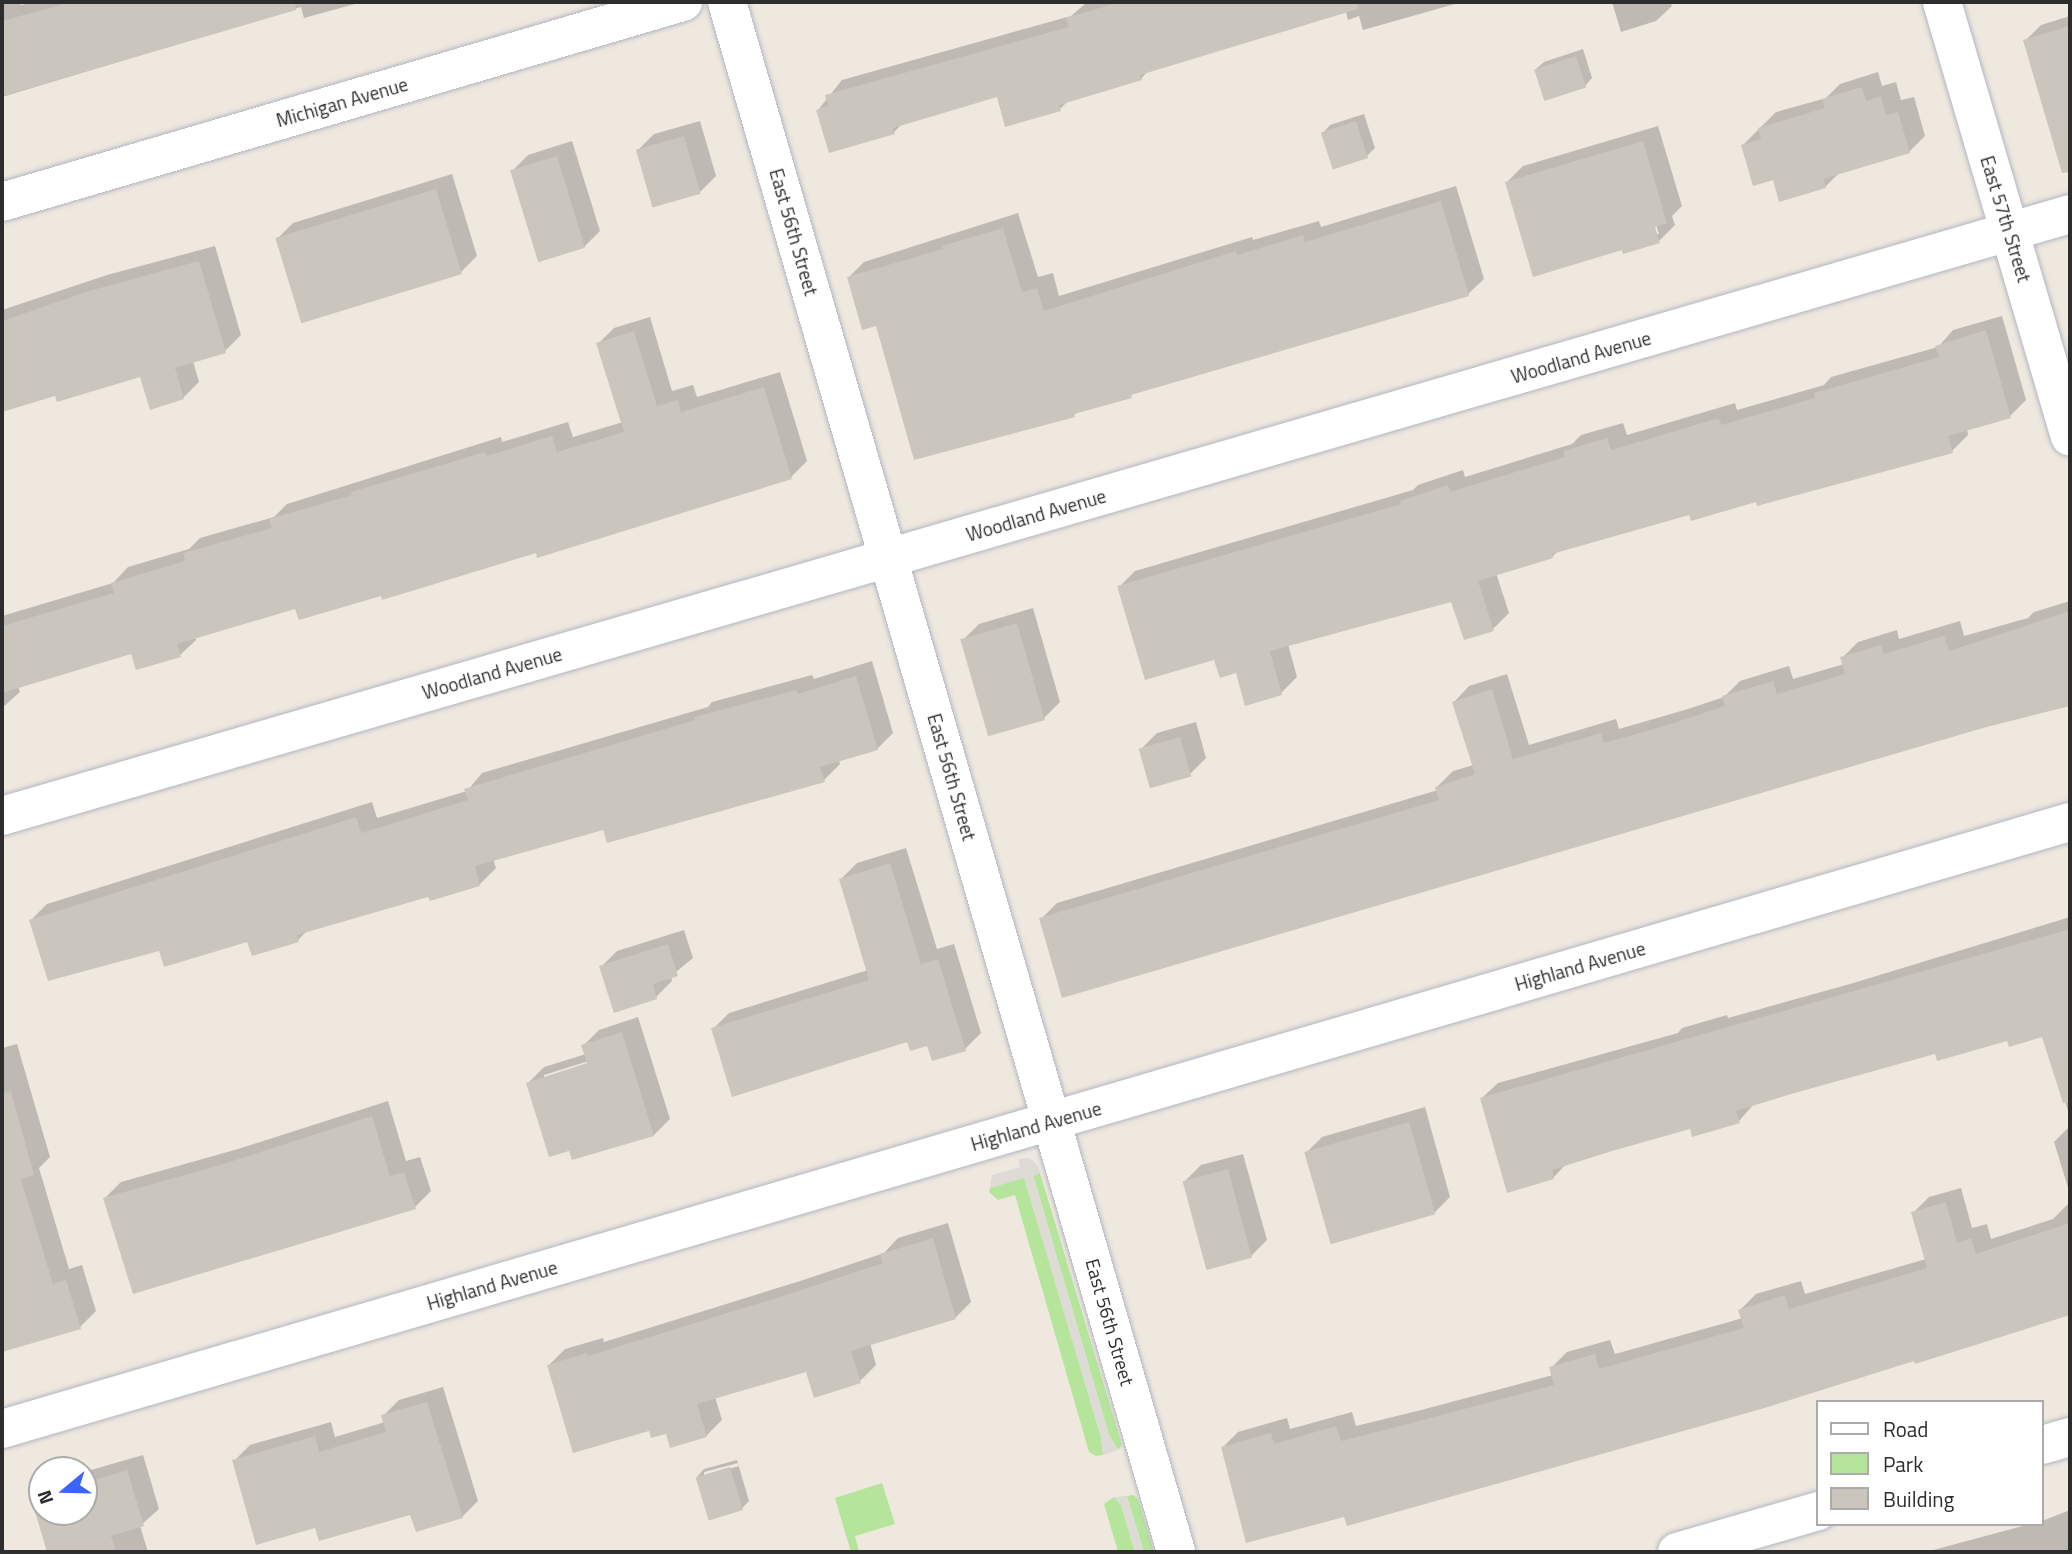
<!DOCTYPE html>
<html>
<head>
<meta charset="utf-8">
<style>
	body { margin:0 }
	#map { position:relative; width:2072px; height:1554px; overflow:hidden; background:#eee8df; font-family:"Titillium Web",sans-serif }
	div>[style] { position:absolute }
	.green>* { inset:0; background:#b5e59b }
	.plaza>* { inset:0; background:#dedbd6 }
	.shadow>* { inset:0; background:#0003 }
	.building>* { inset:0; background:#cac6bd; transform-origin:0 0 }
	.roads { filter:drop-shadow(0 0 2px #b3b6c0) drop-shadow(0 0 2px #b3b6c0) }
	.street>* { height:38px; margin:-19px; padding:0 19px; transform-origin:19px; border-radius:19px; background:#fff }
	span { translate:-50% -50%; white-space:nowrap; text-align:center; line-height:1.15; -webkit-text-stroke:5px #fff; paint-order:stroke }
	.street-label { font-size:19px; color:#2d2d2d }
	.frame { position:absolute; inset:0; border:4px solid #2d2d2d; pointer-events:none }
	.legend { position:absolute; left:1816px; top:1400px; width:228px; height:126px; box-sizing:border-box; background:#fff; border:2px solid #ababab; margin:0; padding:9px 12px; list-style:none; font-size:21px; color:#2d2d2d }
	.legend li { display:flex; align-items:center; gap:14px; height:35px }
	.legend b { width:35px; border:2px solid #ababab }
	.north { position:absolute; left:28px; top:1456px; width:70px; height:70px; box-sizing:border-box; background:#fff; border:2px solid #ababab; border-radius:50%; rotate:251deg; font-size:19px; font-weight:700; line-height:28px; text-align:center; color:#2d2d2d }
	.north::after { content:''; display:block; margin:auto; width:24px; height:32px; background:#3d63fd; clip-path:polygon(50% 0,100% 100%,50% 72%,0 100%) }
</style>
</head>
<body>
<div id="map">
	<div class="green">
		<i style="clip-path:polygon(1040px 1173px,1122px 1445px,1118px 1450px,1109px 1435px,1033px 1175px)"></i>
		<i style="clip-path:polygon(1024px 1177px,1101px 1437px,1103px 1455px,1096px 1456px,1089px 1452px,1015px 1195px,998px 1200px,989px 1192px,990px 1188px)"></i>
		<i style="clip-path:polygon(882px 1483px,895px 1524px,855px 1536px,859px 1552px,851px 1552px,835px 1498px)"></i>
		<i style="clip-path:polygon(1133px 1495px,1138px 1499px,1154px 1552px,1144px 1552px,1127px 1496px)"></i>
		<i style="clip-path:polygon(1114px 1497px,1121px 1505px,1135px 1552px,1118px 1552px,1104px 1504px)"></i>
	</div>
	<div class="plaza">
		<i style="clip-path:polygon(1030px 1158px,1038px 1166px,1040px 1173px,1033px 1176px,1109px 1435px,1118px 1450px,1103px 1455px,1101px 1437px,1024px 1178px,990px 1188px,992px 1175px,1020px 1167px,1018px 1159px)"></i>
		<i style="clip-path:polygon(1127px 1496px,1144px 1552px,1135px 1552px,1121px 1505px,1114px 1497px)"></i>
	</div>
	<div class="shadow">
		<i style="clip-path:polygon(2px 2px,20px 2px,21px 5px,33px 2px,362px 2px,304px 18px,301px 7px,2px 97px)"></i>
		<i style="clip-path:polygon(1087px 2px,1462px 2px,1363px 30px,1359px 16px,1348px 20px,1346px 12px,1148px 71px,1141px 79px,1068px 101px,1060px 109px,998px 95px,903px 123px,894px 132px,818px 110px,842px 80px,1071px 16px)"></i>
		<i style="clip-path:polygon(1612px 2px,1670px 2px,1672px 6px,1656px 21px,1621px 32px)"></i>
		<i style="clip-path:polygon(2070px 16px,2070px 119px,2050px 126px,2025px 41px,2041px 25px)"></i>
		<i style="clip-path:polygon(1583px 49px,1592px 78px,1585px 86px,1536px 69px,1544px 62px)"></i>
		<i style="clip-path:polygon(1878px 72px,1882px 86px,1896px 82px,1901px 100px,1914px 97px,1925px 136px,1909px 152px,1840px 172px,1825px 187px,1774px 178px,1743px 145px,1776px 112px,1826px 98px,1840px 84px)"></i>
		<i style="clip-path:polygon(1364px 114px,1375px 148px,1367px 156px,1323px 133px,1330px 125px)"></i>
		<i style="clip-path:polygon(700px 121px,716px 176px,700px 192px,638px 150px,654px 134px)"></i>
		<i style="clip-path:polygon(evenodd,1658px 126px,1682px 206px,1672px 216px,1675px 225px,1659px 241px,1623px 248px,1507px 182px,1523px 166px,1658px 126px,1654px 218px,1659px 234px,1655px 234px,1654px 218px)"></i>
		<i style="clip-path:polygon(572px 141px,600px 231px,584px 247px,512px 171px,528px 155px)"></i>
		<i style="clip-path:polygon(452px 174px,477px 256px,461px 272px,277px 239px,293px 223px)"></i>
		<i style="clip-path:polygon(1456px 186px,1484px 279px,1468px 294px,1135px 391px,1131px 396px,1078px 411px,1074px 415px,877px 324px,849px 277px,864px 262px,1018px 213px,1038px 277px,1053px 273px,1059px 296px,1252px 237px,1253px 240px,1319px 221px,1321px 227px)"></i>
		<i style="clip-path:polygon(215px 246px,241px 335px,225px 351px,193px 361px,199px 382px,183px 398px,142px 375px,56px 394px,2px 410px,2px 310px,107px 275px)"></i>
		<i style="clip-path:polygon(2002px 316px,2026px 400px,2010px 416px,1967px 429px,1968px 435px,1952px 451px,1757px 500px,1690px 513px,1558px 551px,1552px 557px,1496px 573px,1509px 613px,1493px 629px,1452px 599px,1288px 644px,1297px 677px,1281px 693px,1215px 658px,1119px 587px,1135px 571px,1413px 490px,1418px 485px,1463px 470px,1465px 477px,1572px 444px,1581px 435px,1623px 423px,1627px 435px,1735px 403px,1737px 410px,1824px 385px,1831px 377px,1938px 347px,1953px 330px)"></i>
		<i style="clip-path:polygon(650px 317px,672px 391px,693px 385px,697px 397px,780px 372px,807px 461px,791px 477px,382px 594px,297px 607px,195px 636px,196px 640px,180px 655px,133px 652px,18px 686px,20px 692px,2px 708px,2px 616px,113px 583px,128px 567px,189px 549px,200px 538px,274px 517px,287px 504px,501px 437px,502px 442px,568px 422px,573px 437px,623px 422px,598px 344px,614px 328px)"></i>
		<i style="clip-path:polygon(2070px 601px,2070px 704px,1983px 726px,1041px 919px,1057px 903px,1438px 790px,1437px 787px,1453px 771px,1474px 765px,1454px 702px,1469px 686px,1507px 674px,1529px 745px,1616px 719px,1619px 729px,1688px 709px,1724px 697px,1740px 681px,1789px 666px,1793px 679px,1844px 664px,1842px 658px,1858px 642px,1897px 630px,1899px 639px,1960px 621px,1964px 636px,2028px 618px,2034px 612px)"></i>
		<i style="clip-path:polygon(1033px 608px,1060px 702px,1044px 718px,963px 640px,979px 624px)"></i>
		<i style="clip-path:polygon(872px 661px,893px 733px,877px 749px,839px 760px,840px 764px,824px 780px,604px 828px,493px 859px,496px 868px,480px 884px,431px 899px,430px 895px,308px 930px,298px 940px,248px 940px,161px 949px,31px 920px,47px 904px,372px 802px,377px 818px,467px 791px,482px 773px,708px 707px,712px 702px,812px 675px,814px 679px)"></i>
		<i style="clip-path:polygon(1196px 722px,1206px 758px,1190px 774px,1141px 749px,1157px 733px)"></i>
		<i style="clip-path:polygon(906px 848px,937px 949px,954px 944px,981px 1033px,965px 1049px,908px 1040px,713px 1029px,729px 1013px,868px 970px,841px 879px,857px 863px)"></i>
		<i style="clip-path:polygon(2070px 917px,2070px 1117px,2044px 1035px,1936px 1051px,1754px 1104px,1739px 1121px,1691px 1127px,1567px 1163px,1553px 1178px,1482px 1098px,1498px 1083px,1678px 1033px,1682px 1028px,1727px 1015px,1728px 1018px,1850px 984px)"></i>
		<i style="clip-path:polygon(684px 930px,693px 958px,671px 976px,672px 981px,656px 997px,601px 967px,617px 951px)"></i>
		<i style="clip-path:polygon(evenodd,638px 1017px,670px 1119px,654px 1135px,570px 1149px,528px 1083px,544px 1067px,586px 1054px,583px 1046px,599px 1030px,638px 1017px,595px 1059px,596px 1063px,544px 1079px,544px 1075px,595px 1059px)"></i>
		<i style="clip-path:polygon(17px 1044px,50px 1157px,39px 1168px,69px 1269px,82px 1265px,96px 1311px,80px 1327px,2px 1350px,2px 1048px)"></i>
		<i style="clip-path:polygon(388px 1101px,406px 1161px,420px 1157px,431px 1191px,415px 1207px,105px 1198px,121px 1182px,238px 1149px)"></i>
		<i style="clip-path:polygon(1425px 1107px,1450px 1197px,1434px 1213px,1306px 1153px,1322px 1137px)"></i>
		<i style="clip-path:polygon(2070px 1126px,2070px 1194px,2054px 1142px)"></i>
		<i style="clip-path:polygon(1243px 1154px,1267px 1240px,1251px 1256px,1185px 1181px,1201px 1165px)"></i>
		<i style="clip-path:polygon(1961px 1188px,1972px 1228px,1987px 1224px,1991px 1239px,2053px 1219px,2070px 1202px,2070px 1313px,1916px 1362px,1916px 1359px,1345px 1514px,1223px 1447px,1238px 1432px,1287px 1418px,1290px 1429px,1352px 1412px,1356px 1426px,1421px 1410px,1553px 1375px,1551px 1368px,1567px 1352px,1610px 1340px,1615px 1354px,1743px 1318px,1740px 1310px,1756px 1294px,1801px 1281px,1805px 1294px,1926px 1259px,1913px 1213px,1929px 1197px)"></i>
		<i style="clip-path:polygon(948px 1223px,971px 1302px,955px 1318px,870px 1343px,876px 1365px,860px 1381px,807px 1370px,715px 1397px,722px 1420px,706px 1436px,650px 1428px,549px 1365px,565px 1349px,603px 1338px,604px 1342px,800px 1281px,884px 1253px,898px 1238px)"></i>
		<i style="clip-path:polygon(443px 1387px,478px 1501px,462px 1517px,412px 1512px,316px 1526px,234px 1461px,250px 1445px,331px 1422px,335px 1437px,385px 1422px,383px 1416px,399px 1400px)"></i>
		<i style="clip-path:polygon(143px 1455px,159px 1509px,140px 1526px,148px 1552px,50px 1552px,33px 1498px,42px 1490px,42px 1512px,84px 1512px,84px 1472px)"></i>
		<i style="clip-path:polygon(evenodd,737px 1460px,749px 1501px,742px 1508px,697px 1477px,704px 1469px,737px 1460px,738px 1463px,739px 1466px,704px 1476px,704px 1472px,738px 1463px)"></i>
		<i style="clip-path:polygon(2070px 1510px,2070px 1552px,1926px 1552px,2030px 1524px,2042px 1524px,2042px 1521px)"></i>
	</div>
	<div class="building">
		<i style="clip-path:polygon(71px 2px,295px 2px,296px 10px,2px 96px,2px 21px)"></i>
		<i style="clip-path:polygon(1120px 2px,1357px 2px,1358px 9px,1140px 75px,1142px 80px,1059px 105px,1061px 111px,1005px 127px,997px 97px,893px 128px,895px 134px,829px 153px,816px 110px,828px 106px,825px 95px,1069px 27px,1066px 18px)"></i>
		<i style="clip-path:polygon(2070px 26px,2070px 172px,2062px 173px,2023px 40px)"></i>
		<i style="left:1576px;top:56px;width:33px;height:44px;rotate:72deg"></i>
		<i style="clip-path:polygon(1862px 87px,1866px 101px,1881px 96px,1886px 115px,1898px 112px,1910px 153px,1823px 179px,1826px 188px,1779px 202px,1773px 180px,1753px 186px,1741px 145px,1761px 139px,1758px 128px,1825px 108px,1822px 99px)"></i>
		<i style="left:1356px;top:121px;width:39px;height:37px;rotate:72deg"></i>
		<i style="left:684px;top:136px;width:60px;height:50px;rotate:74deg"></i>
		<i style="clip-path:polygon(1643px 141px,1667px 223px,1655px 227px,1660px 243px,1623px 254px,1622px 250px,1533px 277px,1505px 182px)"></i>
		<i style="left:557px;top:156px;width:96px;height:49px;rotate:73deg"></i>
		<i style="left:436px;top:189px;width:89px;height:168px;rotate:73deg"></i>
		<i style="clip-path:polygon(1441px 201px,1469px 296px,1131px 395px,1132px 398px,1074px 414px,1075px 417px,914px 460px,876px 326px,862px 330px,847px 277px,943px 249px,942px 246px,1003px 228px,1022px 292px,1037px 288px,1044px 311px,1236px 251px,1237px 255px,1303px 235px,1305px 242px)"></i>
		<i style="clip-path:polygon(199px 261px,226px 353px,175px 368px,184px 399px,150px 410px,140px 377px,57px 402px,55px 396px,2px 412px,2px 321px,89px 291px)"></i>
		<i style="clip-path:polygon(1986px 330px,2011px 418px,1948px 436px,1953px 453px,1757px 506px,1756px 502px,1691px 521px,1689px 515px,1552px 554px,1553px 558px,1478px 581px,1494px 631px,1464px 640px,1451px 602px,1270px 651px,1282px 695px,1245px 706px,1236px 673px,1220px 678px,1214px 660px,1145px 680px,1117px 586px,1401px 504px,1400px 501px,1448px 485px,1450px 492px,1565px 457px,1563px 451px,1607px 438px,1611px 450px,1719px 418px,1721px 425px,1815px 398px,1814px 393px,1939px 357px,1935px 346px)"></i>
		<i style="clip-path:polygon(634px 331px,657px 406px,678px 400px,681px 412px,764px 387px,792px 479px,537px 558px,536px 553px,382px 600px,381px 596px,299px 620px,295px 609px,177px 644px,181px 657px,136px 670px,131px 654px,2px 693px,2px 626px,114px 593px,111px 583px,185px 561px,183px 553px,272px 528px,269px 519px,352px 495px,351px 492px,485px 452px,487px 456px,552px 436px,557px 452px,624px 432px,596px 343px)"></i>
		<i style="clip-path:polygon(2070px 611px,2070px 706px,1983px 728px,1062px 998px,1039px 918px,1439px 800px,1435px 787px,1475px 774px,1452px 702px,1492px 689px,1513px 759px,1601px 733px,1604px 743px,1671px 724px,1725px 706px,1722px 696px,1773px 681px,1777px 694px,1845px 674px,1840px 657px,1881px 645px,1884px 654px,1944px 636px,1949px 651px)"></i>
		<i style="left:1017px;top:623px;width:101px;height:59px;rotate:74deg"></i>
		<i style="clip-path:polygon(856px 676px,878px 750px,820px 767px,825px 782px,607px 843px,603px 830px,475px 866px,480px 886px,430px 901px,428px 897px,297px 935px,299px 942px,252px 956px,247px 942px,164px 967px,159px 951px,48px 981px,29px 920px,356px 817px,361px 833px,468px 800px,464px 789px,695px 720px,694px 717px,796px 690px,798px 694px)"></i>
		<i style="left:1180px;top:737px;width:41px;height:43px;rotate:74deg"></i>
		<i style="clip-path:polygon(890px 863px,921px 964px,938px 959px,966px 1051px,932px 1061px,927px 1046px,910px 1051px,907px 1042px,732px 1097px,711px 1028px,869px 980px,839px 879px)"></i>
		<i style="clip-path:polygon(2070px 929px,2070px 1102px,2063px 1103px,2042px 1037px,2009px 1047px,2007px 1041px,1937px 1061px,1935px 1054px,1791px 1094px,1736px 1111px,1740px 1123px,1692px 1137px,1690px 1129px,1612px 1151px,1552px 1170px,1554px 1179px,1507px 1193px,1480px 1098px)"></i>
		<i style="clip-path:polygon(668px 944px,678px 976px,653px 984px,657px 999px,614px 1013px,599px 966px)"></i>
		<i style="clip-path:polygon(622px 1032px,654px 1136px,572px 1160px,569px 1151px,549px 1157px,526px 1083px,587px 1063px,581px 1045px)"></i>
		<i style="clip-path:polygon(11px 1092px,34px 1175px,21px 1179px,53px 1284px,66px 1280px,81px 1329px,2px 1352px,2px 1093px)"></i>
		<i style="clip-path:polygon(372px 1116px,390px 1176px,404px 1172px,416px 1209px,133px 1294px,103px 1198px,220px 1165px)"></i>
		<i style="left:1409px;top:1122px;width:96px;height:109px;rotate:74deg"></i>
		<i style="left:1228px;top:1169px;width:92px;height:47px;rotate:75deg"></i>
		<i style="clip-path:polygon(1946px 1202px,1957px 1243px,1971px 1238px,1976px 1254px,2070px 1223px,2070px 1315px,1915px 1364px,1914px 1361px,1768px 1407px,1347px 1526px,1344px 1517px,1246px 1543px,1221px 1447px,1271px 1433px,1274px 1444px,1336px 1426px,1341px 1441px,1404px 1425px,1554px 1385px,1549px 1367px,1595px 1354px,1599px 1369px,1744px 1328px,1738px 1310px,1785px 1295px,1789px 1309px,1927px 1268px,1911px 1212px)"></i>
		<i style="clip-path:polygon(933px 1238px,956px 1319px,851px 1351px,861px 1383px,814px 1398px,806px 1372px,697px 1404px,707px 1437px,670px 1448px,666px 1434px,651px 1438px,649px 1431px,573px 1453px,547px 1365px,587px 1353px,588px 1356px,783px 1296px,883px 1263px,880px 1254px)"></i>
		<i style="clip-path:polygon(427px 1402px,463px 1518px,416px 1532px,410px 1515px,319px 1541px,315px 1528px,256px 1545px,232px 1460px,315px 1436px,319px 1452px,386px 1432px,381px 1415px)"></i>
		<i style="left:730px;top:1467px;width:45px;height:36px;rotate:73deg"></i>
		<i style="clip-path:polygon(127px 1470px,144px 1526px,111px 1536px,116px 1552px,47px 1552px,31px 1498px,42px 1495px,42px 1512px,84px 1512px,84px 1483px)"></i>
	</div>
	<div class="roads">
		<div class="street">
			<i style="left:727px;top:2px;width:1614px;rotate:73.84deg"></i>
			<i style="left:1942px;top:2px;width:453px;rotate:73.6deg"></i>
			<i style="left:2px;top:202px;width:710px;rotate:-16.37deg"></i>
			<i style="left:2px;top:816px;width:2154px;rotate:-16.23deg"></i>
			<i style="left:2px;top:1429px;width:2155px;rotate:-16.36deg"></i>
			<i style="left:2042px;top:1445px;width:29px;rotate:-16deg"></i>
			<i style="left:1677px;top:1552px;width:147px;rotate:-16.2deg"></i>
		</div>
	</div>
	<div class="street-label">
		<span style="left:342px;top:102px;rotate:-16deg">Michigan Avenue</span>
		<span style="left:2006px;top:219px;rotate:73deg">East 57th Street</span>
		<span style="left:794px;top:232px;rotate:74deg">East 56th Street</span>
		<span style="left:1581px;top:357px;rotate:-16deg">Woodland Avenue</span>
		<span style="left:1036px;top:515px;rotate:-16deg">Woodland Avenue</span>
		<span style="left:492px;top:673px;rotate:-16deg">Woodland Avenue</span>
		<span style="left:952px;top:777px;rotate:74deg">East 56th Street</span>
		<span style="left:1580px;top:966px;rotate:-16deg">Highland Avenue</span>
		<span style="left:1036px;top:1126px;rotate:-16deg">Highland Avenue</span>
		<span style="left:492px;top:1285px;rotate:-16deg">Highland Avenue</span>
		<span style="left:1110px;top:1322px;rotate:74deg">East 56th Street</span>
	</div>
	<div class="frame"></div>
	<ul class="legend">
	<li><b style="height:9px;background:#fff"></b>Road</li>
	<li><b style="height:19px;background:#b5e59b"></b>Park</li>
	<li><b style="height:19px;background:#cac6bd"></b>Building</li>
	</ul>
	<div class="north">N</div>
</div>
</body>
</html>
